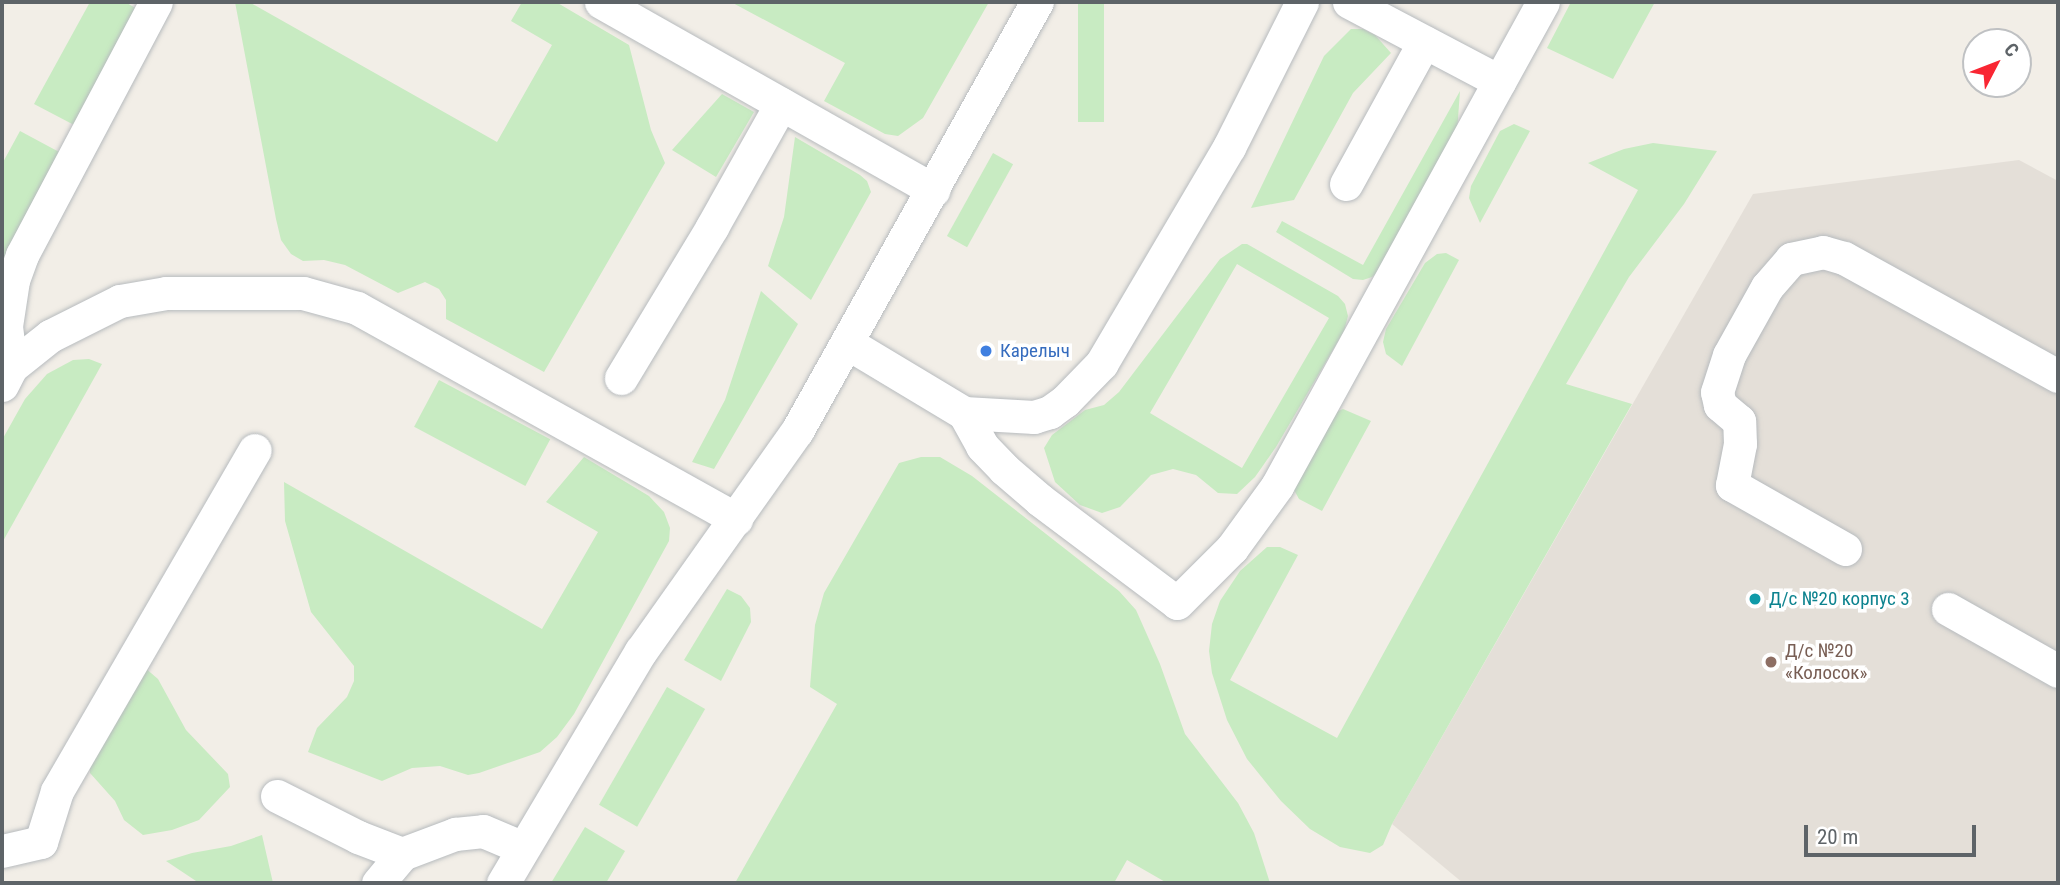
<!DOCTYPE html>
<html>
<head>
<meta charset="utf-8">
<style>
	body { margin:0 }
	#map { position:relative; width:2060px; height:885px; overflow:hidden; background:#f2eee7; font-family:"Roboto Condensed",sans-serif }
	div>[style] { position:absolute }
	.education>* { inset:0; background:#e4dfd8 }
	.green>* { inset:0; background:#c8ebc2; transform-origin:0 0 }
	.roads { filter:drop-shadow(0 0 2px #b7bbbe) drop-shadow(0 0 2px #b7bbbe) }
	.service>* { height:33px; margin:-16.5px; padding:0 16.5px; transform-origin:16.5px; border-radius:16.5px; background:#fff }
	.dots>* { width:19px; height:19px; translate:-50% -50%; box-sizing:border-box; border:4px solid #fff; border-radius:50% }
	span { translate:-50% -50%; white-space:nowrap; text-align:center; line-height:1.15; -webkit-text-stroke:7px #fff; paint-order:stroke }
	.shop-label { font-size:19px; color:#366cbe }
	.left { translate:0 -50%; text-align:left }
	.culture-label { font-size:19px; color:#0d838f }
	.education-label { font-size:19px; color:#785e54 }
	.frame { position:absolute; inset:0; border:4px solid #5e6468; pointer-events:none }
	.north { position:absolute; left:1962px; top:28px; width:70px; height:70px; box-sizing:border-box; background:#fff; border:2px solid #bfc1c3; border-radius:50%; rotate:48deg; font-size:19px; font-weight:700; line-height:28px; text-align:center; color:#5e6468 }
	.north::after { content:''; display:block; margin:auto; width:24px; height:32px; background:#f92633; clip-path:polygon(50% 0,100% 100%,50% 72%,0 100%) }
	.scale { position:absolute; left:1804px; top:825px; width:172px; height:32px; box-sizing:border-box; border:4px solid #5e6468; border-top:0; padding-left:9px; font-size:21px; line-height:24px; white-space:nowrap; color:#5e6468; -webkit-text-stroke:5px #fff; paint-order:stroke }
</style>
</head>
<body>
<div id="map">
	<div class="education">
		<i style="clip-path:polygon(2019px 160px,2058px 181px,2058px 883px,1463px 883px,1392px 824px,1753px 194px)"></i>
	</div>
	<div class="green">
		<i style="clip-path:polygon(90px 2px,125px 2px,139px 10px,76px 126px,34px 104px)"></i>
		<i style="clip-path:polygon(235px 2px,249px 2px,497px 142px,552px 45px,511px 21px,522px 2px,556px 2px,629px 45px,651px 130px,665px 163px,544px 372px,446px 319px,446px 300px,439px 289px,425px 282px,398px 293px,345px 265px,324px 260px,303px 261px,291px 254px,281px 240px,276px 219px)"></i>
		<i style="clip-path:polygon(731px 2px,989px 2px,923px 118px,898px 136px,885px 134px,824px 101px,845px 63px)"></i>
		<i style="left:1078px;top:2px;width:26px;height:120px"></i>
		<i style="clip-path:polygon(1571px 2px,1655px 2px,1613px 79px,1547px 48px)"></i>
		<i style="clip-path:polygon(1351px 29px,1363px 29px,1375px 35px,1391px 53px,1353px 93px,1294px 200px,1251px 208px,1324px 56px)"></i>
		<i style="clip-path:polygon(1460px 91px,1457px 132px,1379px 271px,1372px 277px,1363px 280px,1353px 279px,1276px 232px,1282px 221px,1363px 265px)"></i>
		<i style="clip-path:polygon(722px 94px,754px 112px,716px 177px,672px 150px)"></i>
		<i style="clip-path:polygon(1514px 124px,1530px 131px,1480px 223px,1469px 198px,1471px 186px,1500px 131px)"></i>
		<i style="clip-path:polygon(20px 131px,61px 153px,2px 262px,2px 164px)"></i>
		<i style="clip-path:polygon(795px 137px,860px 175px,867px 181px,871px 192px,811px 300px,768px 266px,784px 217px)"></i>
		<i style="clip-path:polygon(1653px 143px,1717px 151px,1684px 204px,1629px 277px,1566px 384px,1632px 404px,1392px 824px,1383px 845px,1370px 853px,1340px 847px,1310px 829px,1281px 801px,1247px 759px,1227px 720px,1212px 673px,1209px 651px,1212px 624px,1220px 601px,1240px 571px,1267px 547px,1280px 547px,1298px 555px,1230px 680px,1337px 738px,1638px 190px,1588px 163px,1624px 149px)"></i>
		<i style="left:993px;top:153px;width:23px;height:95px;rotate:29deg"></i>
		<i style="clip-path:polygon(evenodd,1242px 244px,1247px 244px,1338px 296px,1345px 304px,1348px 316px,1344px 331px,1276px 447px,1255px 477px,1237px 494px,1218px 493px,1196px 475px,1173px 469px,1151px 475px,1120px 507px,1102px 513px,1080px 505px,1055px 482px,1044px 448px,1052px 435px,1085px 410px,1104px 405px,1119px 392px,1220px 259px,1242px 244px,1237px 264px,1329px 318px,1242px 468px,1150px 413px,1237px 264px)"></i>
		<i style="clip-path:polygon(1446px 253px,1459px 260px,1402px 366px,1386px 354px,1383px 342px,1386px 329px,1425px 263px,1437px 254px)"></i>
		<i style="clip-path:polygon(761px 291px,798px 324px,714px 469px,692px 462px,725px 400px)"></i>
		<i style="clip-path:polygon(89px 359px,102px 364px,2px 543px,2px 440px,25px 399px,47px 374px,73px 360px)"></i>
		<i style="left:439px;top:380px;width:126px;height:53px;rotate:28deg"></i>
		<i style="clip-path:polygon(1343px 409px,1371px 421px,1322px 511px,1299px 499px,1293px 488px,1334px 413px)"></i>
		<i style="clip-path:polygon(584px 457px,649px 496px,664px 512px,670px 528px,669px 541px,574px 714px,557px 737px,540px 752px,479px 773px,468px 775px,440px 766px,412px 768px,382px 781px,308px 752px,317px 728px,347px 697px,354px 681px,354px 666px,311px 612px,285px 521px,284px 482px,542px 629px,598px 532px,546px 502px)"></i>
		<i style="clip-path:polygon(921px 457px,940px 457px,972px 476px,1119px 591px,1136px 610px,1160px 664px,1185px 734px,1238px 803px,1254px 833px,1270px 883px,1167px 883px,1127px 860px,1114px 883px,735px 883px,837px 704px,810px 687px,815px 625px,824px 593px,899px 463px)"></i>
		<i style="clip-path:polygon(727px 589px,741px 596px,750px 608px,751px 622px,721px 681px,684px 660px)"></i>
		<i style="clip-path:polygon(144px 667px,158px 679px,186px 730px,228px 774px,230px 787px,199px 820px,172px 830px,143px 835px,124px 820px,115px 801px,90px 773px,90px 759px)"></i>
		<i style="left:667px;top:687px;width:44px;height:136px;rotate:30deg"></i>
		<i style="clip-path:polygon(585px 827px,625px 851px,606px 883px,551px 883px)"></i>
		<i style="clip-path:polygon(262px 835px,273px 883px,199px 883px,166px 861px,192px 853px,231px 846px)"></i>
	</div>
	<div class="roads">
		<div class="service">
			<i style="left:601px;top:2px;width:382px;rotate:29.5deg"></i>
			<i style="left:1302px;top:2px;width:162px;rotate:116.7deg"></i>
			<i style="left:1229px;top:147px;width:251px;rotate:120.5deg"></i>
			<i style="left:1102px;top:363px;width:53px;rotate:134.2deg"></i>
			<i style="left:1065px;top:401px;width:19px;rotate:144deg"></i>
			<i style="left:1050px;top:412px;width:17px;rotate:163deg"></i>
			<i style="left:1034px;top:417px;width:70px;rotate:-176.7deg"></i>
			<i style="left:964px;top:413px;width:38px;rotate:61deg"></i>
			<i style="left:982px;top:446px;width:32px;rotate:46deg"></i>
			<i style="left:1004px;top:469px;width:48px;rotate:40.7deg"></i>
			<i style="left:1040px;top:500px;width:171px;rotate:36.9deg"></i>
			<i style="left:1177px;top:603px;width:78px;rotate:-45deg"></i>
			<i style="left:1232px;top:548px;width:77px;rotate:-54deg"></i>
			<i style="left:1277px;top:486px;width:552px;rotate:-61.21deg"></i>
			<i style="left:1349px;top:2px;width:170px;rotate:27.8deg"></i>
			<i style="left:1346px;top:184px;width:162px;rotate:-61.2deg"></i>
			<i style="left:849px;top:344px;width:134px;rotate:31deg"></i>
			<i style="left:11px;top:367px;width:41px;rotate:-97deg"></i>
			<i style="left:6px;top:326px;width:47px;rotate:-81.3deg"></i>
			<i style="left:13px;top:280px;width:27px;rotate:-70deg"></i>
			<i style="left:22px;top:255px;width:286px;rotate:-62.1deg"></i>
			<i style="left:621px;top:378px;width:176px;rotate:-58.9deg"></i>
			<i style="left:712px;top:227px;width:141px;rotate:-60.7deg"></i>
			<i style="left:2px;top:385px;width:20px;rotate:-63deg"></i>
			<i style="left:11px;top:367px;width:50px;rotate:-38.5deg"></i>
			<i style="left:50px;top:336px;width:78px;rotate:-26.6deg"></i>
			<i style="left:120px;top:301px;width:47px;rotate:-9.9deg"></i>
			<i style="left:166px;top:293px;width:137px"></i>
			<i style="left:303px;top:293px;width:56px;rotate:15.5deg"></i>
			<i style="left:357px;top:308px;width:434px;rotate:29.1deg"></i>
			<i style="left:1845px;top:549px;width:130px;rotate:-150.5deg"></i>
			<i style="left:1732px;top:485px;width:42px;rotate:-79deg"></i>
			<i style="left:1740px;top:444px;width:23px;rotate:-92deg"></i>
			<i style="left:1739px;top:421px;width:25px;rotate:-140deg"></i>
			<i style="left:1720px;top:405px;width:13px;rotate:-103deg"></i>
			<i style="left:1717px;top:392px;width:39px;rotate:-72deg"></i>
			<i style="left:1729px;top:355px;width:78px;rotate:-60.8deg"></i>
			<i style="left:1767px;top:287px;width:37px;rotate:-49deg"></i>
			<i style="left:1791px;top:259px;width:33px;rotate:-12deg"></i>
			<i style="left:1823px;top:252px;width:22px;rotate:16deg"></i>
			<i style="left:1844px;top:258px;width:244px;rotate:28.9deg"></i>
			<i style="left:1948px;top:609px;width:126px;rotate:29.4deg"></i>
			<i style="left:277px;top:796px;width:91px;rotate:26.8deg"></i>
			<i style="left:358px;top:837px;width:47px;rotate:21.1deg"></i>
			<i style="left:402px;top:854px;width:57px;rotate:-20.7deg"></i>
			<i style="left:455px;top:834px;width:28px;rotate:-6deg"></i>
			<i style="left:483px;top:831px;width:43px;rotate:23deg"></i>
			<i style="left:2px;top:851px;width:40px;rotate:-13deg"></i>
			<i style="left:41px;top:842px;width:53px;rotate:-72.6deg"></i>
			<i style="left:57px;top:791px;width:394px;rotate:-59.9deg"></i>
			<i style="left:378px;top:883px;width:38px;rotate:-50deg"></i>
			<i style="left:503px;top:883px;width:270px;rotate:-59.3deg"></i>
			<i style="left:641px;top:651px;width:270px;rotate:-54.7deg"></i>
			<i style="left:797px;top:431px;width:492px;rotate:-60.8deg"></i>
		</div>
	</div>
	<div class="dots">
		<i style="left:986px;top:351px;background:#3f7fe0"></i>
		<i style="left:1755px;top:599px;background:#0f9aa8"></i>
		<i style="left:1771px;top:662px;background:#8d6e63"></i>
	</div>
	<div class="shop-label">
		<span class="left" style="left:1000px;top:351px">Карелыч</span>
	</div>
	<div class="culture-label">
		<span class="left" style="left:1769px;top:599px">Д/с №20 корпус 3</span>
	</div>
	<div class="education-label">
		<span class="left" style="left:1785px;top:662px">Д/с №20<br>«Колосок»</span>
	</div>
	<div class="frame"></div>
	<div class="north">С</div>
	<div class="scale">20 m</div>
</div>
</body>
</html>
